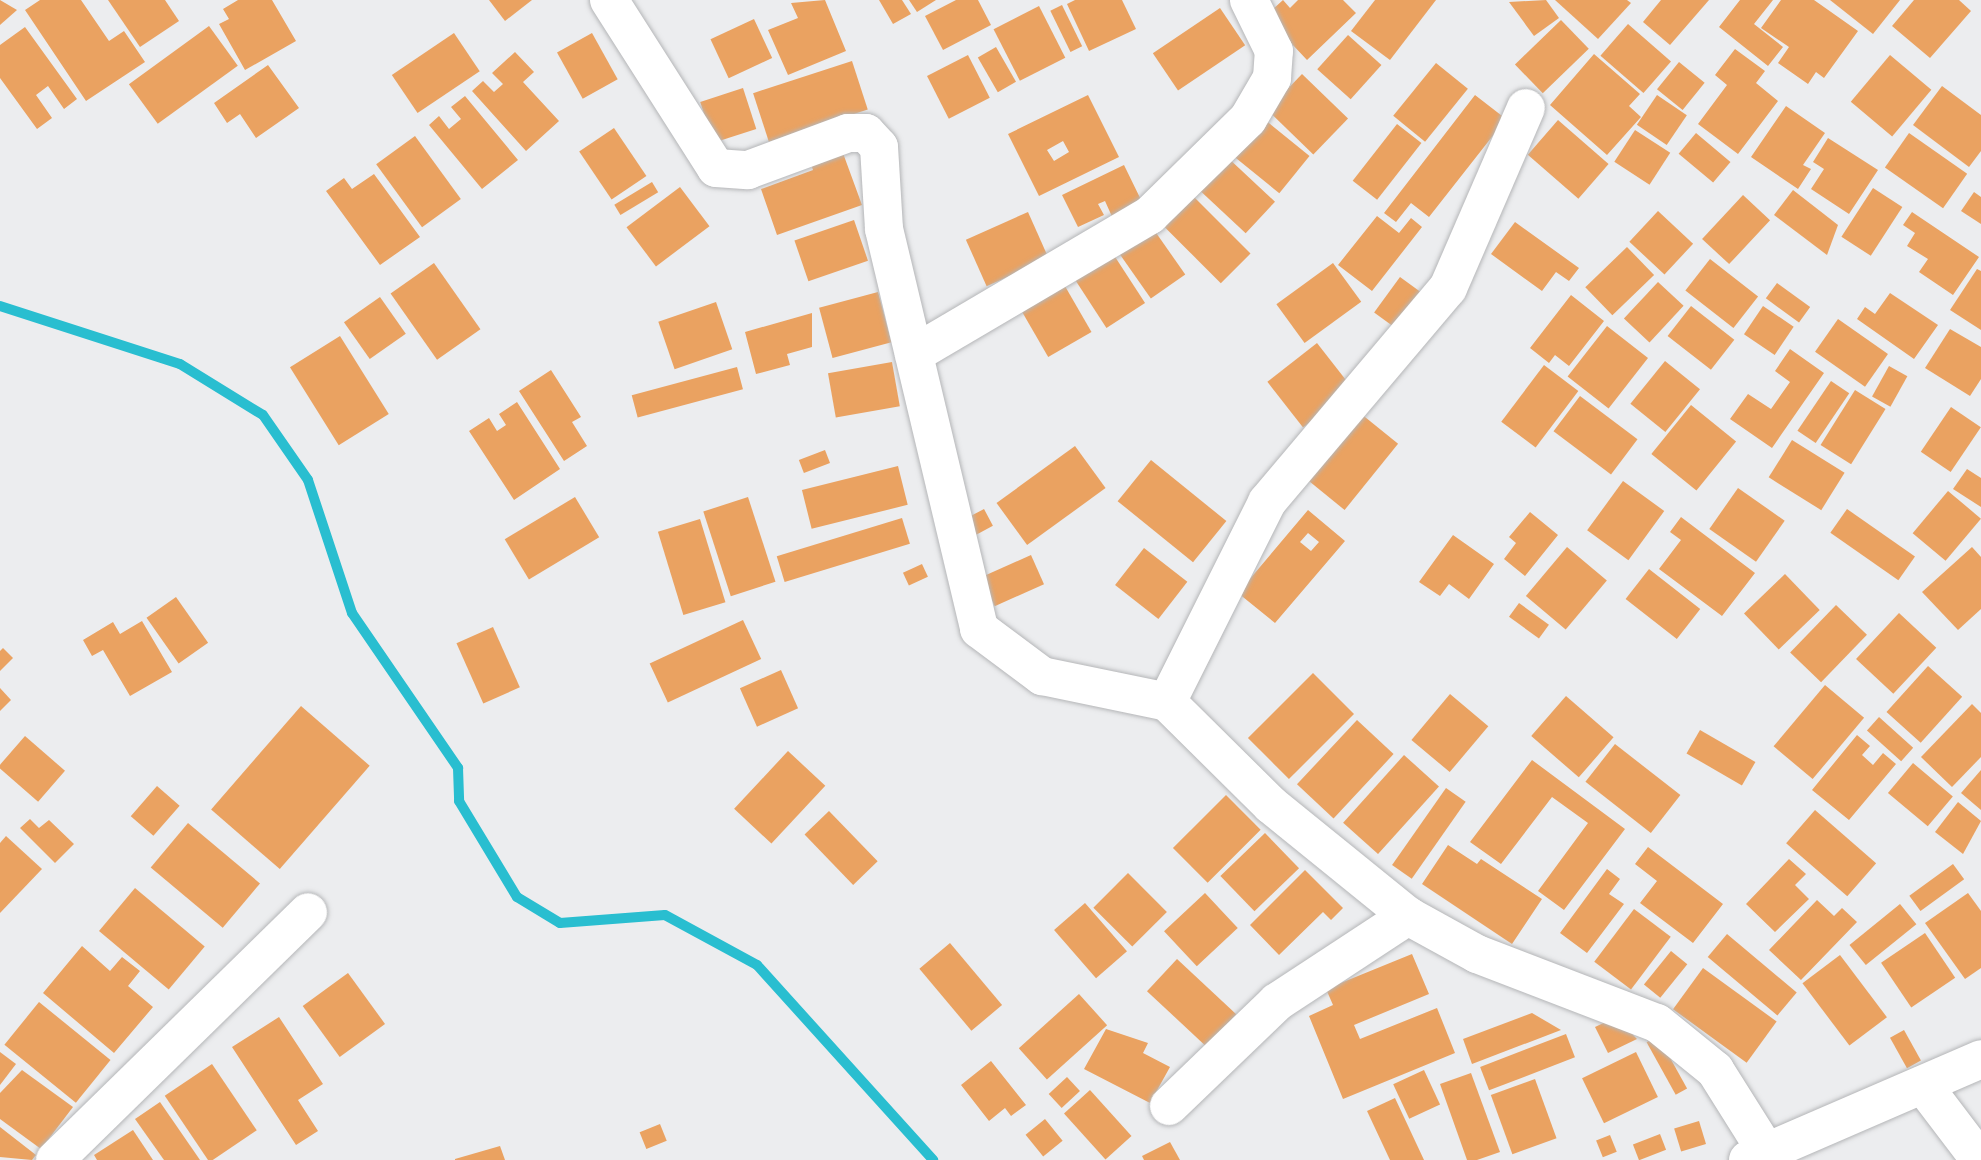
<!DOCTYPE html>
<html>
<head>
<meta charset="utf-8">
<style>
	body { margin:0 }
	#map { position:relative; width:1981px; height:1160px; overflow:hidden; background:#ecedef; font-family:"Fira Sans Condensed",sans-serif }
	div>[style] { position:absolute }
	.stream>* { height:10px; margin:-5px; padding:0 5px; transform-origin:5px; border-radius:5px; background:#29bed0 }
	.building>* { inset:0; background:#eaa261; transform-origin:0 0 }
	.roads { filter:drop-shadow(0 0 2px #b5b6b8) drop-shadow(0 0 2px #b5b6b8) }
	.minor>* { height:38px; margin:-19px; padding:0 19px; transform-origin:19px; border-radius:19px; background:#fff }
	.secondary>* { height:38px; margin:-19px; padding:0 19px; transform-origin:19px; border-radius:19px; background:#fff }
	span { translate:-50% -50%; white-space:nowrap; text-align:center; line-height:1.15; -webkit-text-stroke:5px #f9fafc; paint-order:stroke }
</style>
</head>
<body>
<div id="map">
	<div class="stream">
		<i style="left:0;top:306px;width:189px;rotate:17.9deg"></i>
		<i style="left:180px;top:364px;width:97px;rotate:31.6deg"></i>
		<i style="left:263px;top:415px;width:79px;rotate:55.3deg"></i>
		<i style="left:308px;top:480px;width:140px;rotate:71.7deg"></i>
		<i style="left:352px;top:613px;width:188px;rotate:55.6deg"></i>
		<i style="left:458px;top:768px;width:33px;rotate:88deg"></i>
		<i style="left:459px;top:801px;width:112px;rotate:58.9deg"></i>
		<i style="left:517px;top:897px;width:50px;rotate:31.2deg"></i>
		<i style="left:560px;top:923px;width:105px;rotate:-4.4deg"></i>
		<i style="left:665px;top:915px;width:105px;rotate:28.5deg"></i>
		<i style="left:757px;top:965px;width:263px;rotate:47.9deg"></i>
	</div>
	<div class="building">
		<i style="clip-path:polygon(0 0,17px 10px,0 25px)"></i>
		<i style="clip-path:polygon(40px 0,81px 0,109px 41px,124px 31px,145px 62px,86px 101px,25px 10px)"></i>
		<i style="clip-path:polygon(108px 0,165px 0,179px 21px,140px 47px)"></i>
		<i style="clip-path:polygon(238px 0,272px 0,296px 41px,245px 70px,219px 24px,229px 19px,223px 9px)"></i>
		<i style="clip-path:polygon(489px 0,532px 0,505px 21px)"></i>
		<i style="clip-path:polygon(825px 0,846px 51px,788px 75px,768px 30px,798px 18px,791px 3px)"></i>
		<i style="clip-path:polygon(879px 0,902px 0,911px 14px,893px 24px)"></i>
		<i style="clip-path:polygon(909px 0,936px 0,917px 12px)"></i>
		<i style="clip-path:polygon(956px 0,978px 0,991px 25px,943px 50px,925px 16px)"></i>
		<i style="clip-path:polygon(1075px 0,1122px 0,1136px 29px,1089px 51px,1067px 4px)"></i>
		<i style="clip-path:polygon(1283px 0,1290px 8px,1298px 0,1343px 0,1356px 13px,1307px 60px,1275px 26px,1271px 11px)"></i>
		<i style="clip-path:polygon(1375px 0,1436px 0,1390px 60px,1351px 31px)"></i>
		<i style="clip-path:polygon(1546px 0,1559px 18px,1534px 36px,1509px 2px)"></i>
		<i style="clip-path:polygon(1555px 0,1627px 0,1631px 3px,1598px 39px)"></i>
		<i style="clip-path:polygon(1661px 0,1709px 0,1670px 45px,1643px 22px)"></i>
		<i style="clip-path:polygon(1740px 0,1773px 0,1754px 24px,1783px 47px,1768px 66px,1719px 27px)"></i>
		<i style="clip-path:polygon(1781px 0,1814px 0,1858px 31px,1824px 78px,1816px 72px,1808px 84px,1778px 63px,1789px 47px,1761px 28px)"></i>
		<i style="clip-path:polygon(1830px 0,1900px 0,1873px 34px)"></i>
		<i style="clip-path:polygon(1914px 0,1959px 0,1971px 11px,1930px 58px,1892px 26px)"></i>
		<i style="left:1062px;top:5px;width:46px;height:13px;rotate:64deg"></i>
		<i style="left:1039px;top:6px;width:58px;height:51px;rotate:63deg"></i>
		<i style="left:1220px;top:8px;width:45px;height:81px;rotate:56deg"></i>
		<i style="left:754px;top:19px;width:43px;height:48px;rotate:65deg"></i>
		<i style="left:1561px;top:20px;width:40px;height:64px;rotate:46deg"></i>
		<i style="left:1628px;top:24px;width:57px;height:42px;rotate:41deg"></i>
		<i style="left:209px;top:26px;width:49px;height:99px;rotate:54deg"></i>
		<i style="clip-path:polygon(25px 27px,77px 99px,64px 109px,48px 86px,36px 95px,52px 118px,37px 129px,0 78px,0 45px)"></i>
		<i style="left:454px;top:33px;width:46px;height:75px;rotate:56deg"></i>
		<i style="left:592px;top:33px;width:53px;height:40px;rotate:61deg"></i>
		<i style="left:1348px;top:35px;width:45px;height:46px;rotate:42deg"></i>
		<i style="left:996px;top:47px;width:40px;height:21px;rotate:60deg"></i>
		<i style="clip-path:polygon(1735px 49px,1765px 71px,1756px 83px,1778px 101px,1738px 154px,1698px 124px,1727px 85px,1715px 75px)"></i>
		<i style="clip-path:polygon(515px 52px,534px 72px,523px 82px,559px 121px,526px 151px,472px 91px,483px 81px,494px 92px,503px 84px,492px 73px)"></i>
		<i style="clip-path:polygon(1594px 54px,1640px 94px,1629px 106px,1641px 117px,1607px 155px,1550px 105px)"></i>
		<i style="left:968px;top:55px;width:48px;height:46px;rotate:63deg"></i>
		<i style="left:1890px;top:55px;width:54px;height:61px;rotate:40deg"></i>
		<i style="left:852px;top:61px;width:51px;height:104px;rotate:72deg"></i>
		<i style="left:1679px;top:62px;width:33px;height:35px;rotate:39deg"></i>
		<i style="left:1436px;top:63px;width:41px;height:68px;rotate:39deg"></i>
		<i style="clip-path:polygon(268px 65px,299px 108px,256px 138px,240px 114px,227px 123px,214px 103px)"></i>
		<i style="left:1302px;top:74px;width:64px;height:50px;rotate:44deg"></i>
		<i style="clip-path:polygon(1942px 86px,1981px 115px,1981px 151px,1969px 167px,1913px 125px)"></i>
		<i style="left:743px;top:88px;width:43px;height:45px;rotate:72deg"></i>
		<i style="clip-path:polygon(evenodd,1088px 95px,1119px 157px,1039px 196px,1008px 134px,1088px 95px,1063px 141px,1069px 152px,1054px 161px,1047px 150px,1063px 141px)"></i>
		<i style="clip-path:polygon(1475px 95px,1506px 119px,1429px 217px,1411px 203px,1396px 222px,1384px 213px)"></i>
		<i style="left:1657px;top:95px;width:36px;height:36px;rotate:34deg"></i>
		<i style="clip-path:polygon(465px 96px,518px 160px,482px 189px,429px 125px,439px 116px,449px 129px,461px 119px,451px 107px)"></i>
		<i style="clip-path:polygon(1786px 106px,1825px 133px,1803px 165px,1811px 169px,1798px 189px,1751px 157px)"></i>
		<i style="left:1259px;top:115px;width:65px;height:48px;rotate:39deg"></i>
		<i style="left:1558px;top:120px;width:67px;height:46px;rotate:41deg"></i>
		<i style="left:1397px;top:124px;width:31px;height:72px;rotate:38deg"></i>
		<i style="left:614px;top:128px;width:58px;height:42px;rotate:56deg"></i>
		<i style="left:1635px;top:130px;width:42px;height:38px;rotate:33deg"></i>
		<i style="left:1696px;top:133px;width:45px;height:27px;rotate:40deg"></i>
		<i style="left:1909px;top:133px;width:71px;height:42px;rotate:35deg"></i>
		<i style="left:415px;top:136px;width:78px;height:48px;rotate:54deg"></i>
		<i style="clip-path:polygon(1828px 138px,1878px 170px,1849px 214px,1811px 189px,1824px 169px,1813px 162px)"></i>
		<i style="clip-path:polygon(840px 145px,862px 205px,777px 235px,761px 189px,813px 170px,808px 156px)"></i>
		<i style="left:1226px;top:156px;width:67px;height:43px;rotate:43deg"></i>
		<i style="clip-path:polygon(1124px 165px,1144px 206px,1114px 221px,1105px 201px,1098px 204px,1104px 215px,1078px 227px,1062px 195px)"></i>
		<i style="clip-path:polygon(374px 174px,420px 237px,380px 265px,326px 191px,344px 178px,352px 189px)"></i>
		<i style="left:652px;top:182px;width:12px;height:44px;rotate:59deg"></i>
		<i style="left:680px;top:187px;width:49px;height:67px;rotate:53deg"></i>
		<i style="left:1873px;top:188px;width:35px;height:58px;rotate:33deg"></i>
		<i style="clip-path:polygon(1793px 190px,1838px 225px,1827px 255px,1774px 215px)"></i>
		<i style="left:1189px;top:192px;width:87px;height:42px;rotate:45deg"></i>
		<i style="clip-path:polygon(1974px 192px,1981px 197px,1981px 224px,1961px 211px)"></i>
		<i style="left:1743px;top:195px;width:37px;height:60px;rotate:43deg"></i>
		<i style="left:1658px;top:211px;width:48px;height:42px;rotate:43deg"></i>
		<i style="left:1028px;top:212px;width:51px;height:68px;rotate:66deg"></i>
		<i style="clip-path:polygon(1912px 212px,1979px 257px,1953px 295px,1919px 272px,1928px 259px,1907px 246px,1915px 233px,1903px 225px)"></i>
		<i style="clip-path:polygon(1377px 216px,1399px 233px,1411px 218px,1422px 227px,1372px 291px,1338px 265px)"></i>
		<i style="left:854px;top:220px;width:43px;height:63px;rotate:71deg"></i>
		<i style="clip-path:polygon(1515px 222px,1579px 268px,1569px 281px,1556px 272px,1542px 291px,1491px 254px)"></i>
		<i style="left:1152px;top:227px;width:58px;height:42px;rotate:55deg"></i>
		<i style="left:1108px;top:246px;width:68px;height:46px;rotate:57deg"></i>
		<i style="left:1627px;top:247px;width:39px;height:58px;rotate:46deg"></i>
		<i style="left:1710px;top:259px;width:61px;height:40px;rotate:38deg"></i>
		<i style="left:434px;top:263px;width:81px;height:53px;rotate:55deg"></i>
		<i style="left:1333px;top:263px;width:48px;height:70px;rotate:54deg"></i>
		<i style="clip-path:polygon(1977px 269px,1981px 271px,1981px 330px,1950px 310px)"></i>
		<i style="left:1400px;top:277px;width:31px;height:44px;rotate:36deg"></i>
		<i style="left:1062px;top:281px;width:59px;height:50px;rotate:60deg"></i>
		<i style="left:1658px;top:282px;width:35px;height:50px;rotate:43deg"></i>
		<i style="left:1777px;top:283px;width:41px;height:19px;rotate:36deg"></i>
		<i style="left:878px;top:292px;width:52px;height:61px;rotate:75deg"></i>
		<i style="clip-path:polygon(1890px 293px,1938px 325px,1914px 359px,1857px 319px,1865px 307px,1875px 314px)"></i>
		<i style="clip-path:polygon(1571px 295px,1604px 321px,1569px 366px,1555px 355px,1549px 363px,1530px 348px)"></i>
		<i style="left:380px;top:297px;width:45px;height:44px;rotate:55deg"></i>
		<i style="left:716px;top:302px;width:50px;height:61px;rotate:71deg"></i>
		<i style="left:1691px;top:306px;width:55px;height:38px;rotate:38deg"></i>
		<i style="left:1763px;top:306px;width:37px;height:34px;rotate:34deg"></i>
		<i style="clip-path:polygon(812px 313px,812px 347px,787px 354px,790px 365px,756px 374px,745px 332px)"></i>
		<i style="left:1838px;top:319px;width:61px;height:40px;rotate:35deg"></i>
		<i style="left:1607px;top:326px;width:52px;height:64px;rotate:38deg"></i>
		<i style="clip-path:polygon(1950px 329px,1981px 347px,1981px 379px,1970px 396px,1925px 368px)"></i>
		<i style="left:340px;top:336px;width:92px;height:59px;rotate:58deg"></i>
		<i style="left:1317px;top:343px;width:58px;height:63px;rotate:52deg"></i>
		<i style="clip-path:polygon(1790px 349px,1824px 373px,1772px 448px,1730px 419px,1748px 394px,1771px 409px,1790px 382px,1775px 371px)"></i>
		<i style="left:1665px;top:361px;width:45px;height:55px;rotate:39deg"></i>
		<i style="left:892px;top:362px;width:45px;height:65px;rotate:80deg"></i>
		<i style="left:1544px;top:365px;width:43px;height:71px;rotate:37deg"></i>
		<i style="left:1889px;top:366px;width:21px;height:35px;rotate:29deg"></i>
		<i style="left:737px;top:367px;width:23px;height:109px;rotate:75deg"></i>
		<i style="clip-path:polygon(551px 370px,581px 417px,572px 422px,587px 446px,564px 461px,519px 391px)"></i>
		<i style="left:1831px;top:381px;width:22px;height:60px;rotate:34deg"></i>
		<i style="left:1855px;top:390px;width:36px;height:65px;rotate:32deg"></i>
		<i style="left:1580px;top:396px;width:72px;height:44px;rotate:37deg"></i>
		<i style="clip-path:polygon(517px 402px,560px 469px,514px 500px,469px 431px,489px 418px,497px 431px,506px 425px,499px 414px)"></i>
		<i style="left:1691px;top:405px;width:58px;height:63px;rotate:39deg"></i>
		<i style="left:1951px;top:407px;width:36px;height:54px;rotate:34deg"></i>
		<i style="left:1360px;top:413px;width:49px;height:85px;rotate:39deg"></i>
		<i style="left:1792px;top:440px;width:62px;height:44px;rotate:32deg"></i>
		<i style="left:1075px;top:446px;width:52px;height:97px;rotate:54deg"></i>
		<i style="left:825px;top:450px;width:14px;height:28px;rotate:69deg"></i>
		<i style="left:1151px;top:460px;width:97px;height:53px;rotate:39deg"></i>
		<i style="left:898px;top:466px;width:40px;height:99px;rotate:76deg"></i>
		<i style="clip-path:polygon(1967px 469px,1981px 478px,1981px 507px,1953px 489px)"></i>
		<i style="left:1623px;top:481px;width:51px;height:61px;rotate:36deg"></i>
		<i style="left:1738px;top:488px;width:57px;height:50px;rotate:35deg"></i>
		<i style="left:1948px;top:491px;width:43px;height:55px;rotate:40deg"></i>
		<i style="left:575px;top:497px;width:47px;height:82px;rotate:59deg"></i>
		<i style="left:748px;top:497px;width:89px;height:47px;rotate:72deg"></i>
		<i style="left:984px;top:509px;width:19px;height:21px;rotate:62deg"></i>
		<i style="left:1847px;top:509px;width:83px;height:29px;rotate:35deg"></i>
		<i style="clip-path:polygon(evenodd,1308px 510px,1345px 541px,1275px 623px,1238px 593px,1308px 510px,1308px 533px,1319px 542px,1311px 551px,1300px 542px,1308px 533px)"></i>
		<i style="clip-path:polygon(1530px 512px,1558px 535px,1525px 576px,1504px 559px,1516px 543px,1509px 537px)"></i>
		<i style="clip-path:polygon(1681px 517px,1755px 573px,1722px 616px,1659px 569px,1681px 540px,1670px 532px)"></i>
		<i style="left:902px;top:518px;width:27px;height:131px;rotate:73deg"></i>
		<i style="left:700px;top:519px;width:87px;height:44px;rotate:73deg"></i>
		<i style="clip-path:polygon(1453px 535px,1494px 564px,1469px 599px,1449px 584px,1440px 596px,1419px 582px)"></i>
		<i style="left:1567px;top:547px;width:52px;height:64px;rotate:40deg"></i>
		<i style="clip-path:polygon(1972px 547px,1981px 557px,1981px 609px,1958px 630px,1922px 592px)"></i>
		<i style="left:1144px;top:548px;width:55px;height:47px;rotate:38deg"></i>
		<i style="left:1031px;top:555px;width:32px;height:54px;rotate:66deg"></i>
		<i style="left:922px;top:564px;width:14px;height:21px;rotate:65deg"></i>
		<i style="left:1649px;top:569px;width:65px;height:38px;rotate:38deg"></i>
		<i style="left:1785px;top:574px;width:50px;height:57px;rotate:46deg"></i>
		<i style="left:176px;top:597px;width:56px;height:36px;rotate:55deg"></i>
		<i style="left:1519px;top:603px;width:37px;height:17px;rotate:36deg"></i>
		<i style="left:1836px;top:605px;width:43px;height:66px;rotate:44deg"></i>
		<i style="left:1899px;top:613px;width:51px;height:63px;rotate:43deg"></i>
		<i style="left:743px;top:620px;width:43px;height:103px;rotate:65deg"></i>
		<i style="clip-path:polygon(142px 621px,172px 672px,130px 696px,103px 650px,92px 656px,83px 640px,113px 622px,120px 634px)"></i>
		<i style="left:493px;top:627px;width:66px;height:40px;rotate:66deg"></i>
		<i style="clip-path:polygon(3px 648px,13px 658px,0 671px,0 651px)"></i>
		<i style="left:1928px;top:666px;width:46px;height:62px;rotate:42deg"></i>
		<i style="left:781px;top:670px;width:42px;height:45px;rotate:66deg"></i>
		<i style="left:1313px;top:673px;width:58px;height:92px;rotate:45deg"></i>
		<i style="left:1825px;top:685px;width:51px;height:80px;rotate:40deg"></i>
		<i style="clip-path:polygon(0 688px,11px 700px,0 711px)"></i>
		<i style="left:1450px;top:694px;width:50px;height:60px;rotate:40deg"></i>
		<i style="left:1566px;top:696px;width:63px;height:53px;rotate:41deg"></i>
		<i style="clip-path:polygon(1972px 704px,1981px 713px,1981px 757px,1952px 787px,1921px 757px)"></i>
		<i style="left:301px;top:706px;width:91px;height:137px;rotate:41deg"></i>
		<i style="left:1879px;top:717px;width:46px;height:18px;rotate:42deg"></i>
		<i style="left:1357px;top:720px;width:50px;height:88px;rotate:43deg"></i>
		<i style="left:1700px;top:730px;width:64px;height:27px;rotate:30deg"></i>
		<i style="clip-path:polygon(1857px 735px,1870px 746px,1862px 755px,1873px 765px,1883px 753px,1896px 764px,1849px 820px,1812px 790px)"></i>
		<i style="left:25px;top:736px;width:53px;height:41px;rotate:41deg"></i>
		<i style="left:1615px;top:744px;width:83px;height:48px;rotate:38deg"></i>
		<i style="left:788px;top:751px;width:51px;height:79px;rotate:43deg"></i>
		<i style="left:1404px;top:755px;width:47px;height:91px;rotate:42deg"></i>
		<i style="clip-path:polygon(1532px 760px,1625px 829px,1564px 910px,1538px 891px,1588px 823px,1552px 797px,1501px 864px,1470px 842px)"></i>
		<i style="left:1913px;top:763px;width:52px;height:39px;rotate:40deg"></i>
		<i style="clip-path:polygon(1981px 770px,1981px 810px,1961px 793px)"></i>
		<i style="left:157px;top:786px;width:30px;height:40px;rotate:41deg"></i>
		<i style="left:1446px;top:788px;width:24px;height:94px;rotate:35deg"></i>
		<i style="left:1226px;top:795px;width:49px;height:75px;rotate:45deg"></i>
		<i style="clip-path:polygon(1958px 802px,1981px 821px,1963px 854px,1935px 832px)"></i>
		<i style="left:1815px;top:810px;width:81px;height:44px;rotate:41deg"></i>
		<i style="left:829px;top:811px;width:70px;height:34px;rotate:46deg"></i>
		<i style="clip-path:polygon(30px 819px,39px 828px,49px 820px,74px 844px,55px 863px,20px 828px)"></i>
		<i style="left:188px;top:823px;width:94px;height:58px;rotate:40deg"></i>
		<i style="left:1265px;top:833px;width:49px;height:62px;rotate:46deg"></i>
		<i style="clip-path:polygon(6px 836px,42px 869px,0 913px,0 843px)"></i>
		<i style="clip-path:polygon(1448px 845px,1477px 864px,1481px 859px,1542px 899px,1512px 944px,1422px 884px)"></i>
		<i style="clip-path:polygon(1648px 847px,1723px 904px,1693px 943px,1640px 903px,1657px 881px,1635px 864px)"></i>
		<i style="clip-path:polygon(1789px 859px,1806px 874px,1795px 885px,1809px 899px,1775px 932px,1746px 904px)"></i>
		<i style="left:1953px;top:864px;width:19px;height:54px;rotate:54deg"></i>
		<i style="clip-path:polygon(1607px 869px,1620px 879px,1609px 894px,1624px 904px,1587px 953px,1560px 933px)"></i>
		<i style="clip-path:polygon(1305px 870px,1343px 908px,1331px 920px,1323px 912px,1279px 955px,1250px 925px)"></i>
		<i style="left:1128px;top:873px;width:55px;height:49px;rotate:45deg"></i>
		<i style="left:135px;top:888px;width:91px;height:56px;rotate:40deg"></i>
		<i style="left:1205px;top:893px;width:48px;height:56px;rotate:47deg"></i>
		<i style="clip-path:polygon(1968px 893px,1981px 911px,1981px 968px,1965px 979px,1925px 923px)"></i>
		<i style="clip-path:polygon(1817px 900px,1834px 916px,1842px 908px,1857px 922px,1801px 980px,1769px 950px)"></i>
		<i style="left:1085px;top:903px;width:64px;height:41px;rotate:49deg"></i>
		<i style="left:1900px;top:904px;width:26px;height:65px;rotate:51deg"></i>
		<i style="left:1634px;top:909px;width:46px;height:66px;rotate:37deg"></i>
		<i style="left:1925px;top:933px;width:54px;height:53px;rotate:56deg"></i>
		<i style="left:1727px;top:934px;width:91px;height:30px;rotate:40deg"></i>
		<i style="left:950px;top:943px;width:81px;height:40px;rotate:50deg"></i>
		<i style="clip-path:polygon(82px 946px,110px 971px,122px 957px,140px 971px,128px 986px,153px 1007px,114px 1053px,43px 993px)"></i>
		<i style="left:1671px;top:951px;width:21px;height:43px;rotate:39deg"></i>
		<i style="clip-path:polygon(1412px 954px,1429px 994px,1354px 1025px,1360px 1039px,1437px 1008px,1455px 1053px,1343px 1099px,1309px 1016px,1333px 1005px,1326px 989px)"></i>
		<i style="left:1840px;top:955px;width:78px;height:47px;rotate:53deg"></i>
		<i style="left:1177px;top:959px;width:81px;height:44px;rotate:43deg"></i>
		<i style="left:1703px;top:968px;width:91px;height:51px;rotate:36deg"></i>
		<i style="left:348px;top:973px;width:63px;height:56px;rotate:54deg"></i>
		<i style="left:1079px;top:994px;width:42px;height:81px;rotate:48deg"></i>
		<i style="left:39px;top:1002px;width:92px;height:55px;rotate:39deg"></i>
		<i style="clip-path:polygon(1532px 1013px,1561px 1030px,1472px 1064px,1463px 1039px)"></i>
		<i style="clip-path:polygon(279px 1017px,323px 1084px,298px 1100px,318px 1131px,296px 1145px,232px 1047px)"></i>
		<i style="clip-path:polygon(1616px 1017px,1637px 1039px,1608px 1053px,1595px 1027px)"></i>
		<i style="clip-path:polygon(1106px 1029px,1148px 1043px,1143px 1053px,1170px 1067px,1150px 1103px,1084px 1069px)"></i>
		<i style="left:1904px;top:1030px;width:35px;height:16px;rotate:61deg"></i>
		<i style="left:1566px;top:1034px;width:25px;height:92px;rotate:69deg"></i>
		<i style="left:1658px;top:1036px;width:60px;height:13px;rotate:61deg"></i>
		<i style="clip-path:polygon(0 1052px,16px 1064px,0 1085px)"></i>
		<i style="left:1636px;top:1052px;width:50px;height:60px;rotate:64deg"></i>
		<i style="clip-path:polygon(991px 1061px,1026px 1105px,1011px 1116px,1005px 1108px,989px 1121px,961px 1085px)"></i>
		<i style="left:212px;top:1064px;width:80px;height:57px;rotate:56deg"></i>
		<i style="clip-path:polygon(22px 1070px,73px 1107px,41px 1149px,0 1119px,0 1093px)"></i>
		<i style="left:1424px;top:1070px;width:38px;height:34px;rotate:65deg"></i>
		<i style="clip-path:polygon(1471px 1073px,1500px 1152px,1477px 1160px,1467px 1160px,1440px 1084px)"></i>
		<i style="left:1067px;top:1077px;width:19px;height:25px;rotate:47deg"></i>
		<i style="left:1535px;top:1079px;width:63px;height:47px;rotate:70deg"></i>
		<i style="left:1090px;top:1090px;width:62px;height:35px;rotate:48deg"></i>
		<i style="clip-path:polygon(1395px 1098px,1424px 1160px,1390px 1160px,1367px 1111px)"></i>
		<i style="clip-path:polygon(160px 1102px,200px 1160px,164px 1160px,135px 1119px)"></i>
		<i style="left:1045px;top:1119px;width:28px;height:25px;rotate:51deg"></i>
		<i style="left:1699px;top:1121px;width:24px;height:26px;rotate:73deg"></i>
		<i style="left:660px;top:1124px;width:18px;height:22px;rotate:68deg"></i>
		<i style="clip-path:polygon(0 1127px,36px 1155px,32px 1160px,0 1157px)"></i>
		<i style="clip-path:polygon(133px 1130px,153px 1160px,97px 1160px,94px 1155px)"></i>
		<i style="left:1660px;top:1134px;width:17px;height:29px;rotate:69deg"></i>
		<i style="left:1610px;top:1135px;width:18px;height:15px;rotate:68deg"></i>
		<i style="clip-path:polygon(1170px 1142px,1180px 1160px,1144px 1160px,1142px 1156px)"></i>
		<i style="clip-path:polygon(500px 1146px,505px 1160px,455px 1160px,455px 1159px)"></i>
	</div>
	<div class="roads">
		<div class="minor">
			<i style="left:609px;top:0;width:199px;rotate:57.5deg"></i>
			<i style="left:716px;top:168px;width:32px;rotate:4deg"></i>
			<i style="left:748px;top:170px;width:107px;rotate:-20.3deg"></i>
			<i style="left:848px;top:133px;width:18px"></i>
			<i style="left:866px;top:133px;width:19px;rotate:47deg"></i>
			<i style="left:879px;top:147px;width:82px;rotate:86.5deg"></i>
			<i style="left:884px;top:229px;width:411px;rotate:76.6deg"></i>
			<i style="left:979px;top:629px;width:79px;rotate:36.7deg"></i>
			<i style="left:1042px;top:676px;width:128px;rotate:11.7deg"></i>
			<i style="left:1167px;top:702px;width:146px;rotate:44.7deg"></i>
			<i style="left:1271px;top:805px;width:176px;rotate:39deg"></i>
			<i style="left:1408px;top:916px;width:79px;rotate:28.8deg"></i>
			<i style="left:1477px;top:954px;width:193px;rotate:21deg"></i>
			<i style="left:1657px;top:1023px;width:75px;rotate:39deg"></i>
			<i style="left:1715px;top:1070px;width:99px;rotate:57.8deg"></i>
			<i style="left:914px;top:354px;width:274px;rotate:-30.5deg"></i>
			<i style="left:1150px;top:215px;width:137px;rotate:-44.4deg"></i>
			<i style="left:1248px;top:119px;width:48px;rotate:-59.7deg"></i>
			<i style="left:1272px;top:78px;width:27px;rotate:-86deg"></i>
			<i style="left:1274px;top:51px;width:57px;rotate:-116.1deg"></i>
			<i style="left:1167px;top:702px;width:224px;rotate:-63.4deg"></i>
			<i style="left:1267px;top:502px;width:280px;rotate:-49.8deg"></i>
			<i style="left:1448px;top:288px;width:196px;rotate:-66.6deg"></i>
			<i style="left:1923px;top:1085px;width:94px;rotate:52.8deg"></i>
			<i style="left:1169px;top:1106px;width:150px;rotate:-43.9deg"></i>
			<i style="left:1277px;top:1002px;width:157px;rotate:-33.3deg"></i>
			<i style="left:55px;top:1160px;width:354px;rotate:-44.4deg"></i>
		</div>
		<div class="secondary">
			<i style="left:1748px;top:1160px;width:254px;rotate:-23.4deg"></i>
		</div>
	</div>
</div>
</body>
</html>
